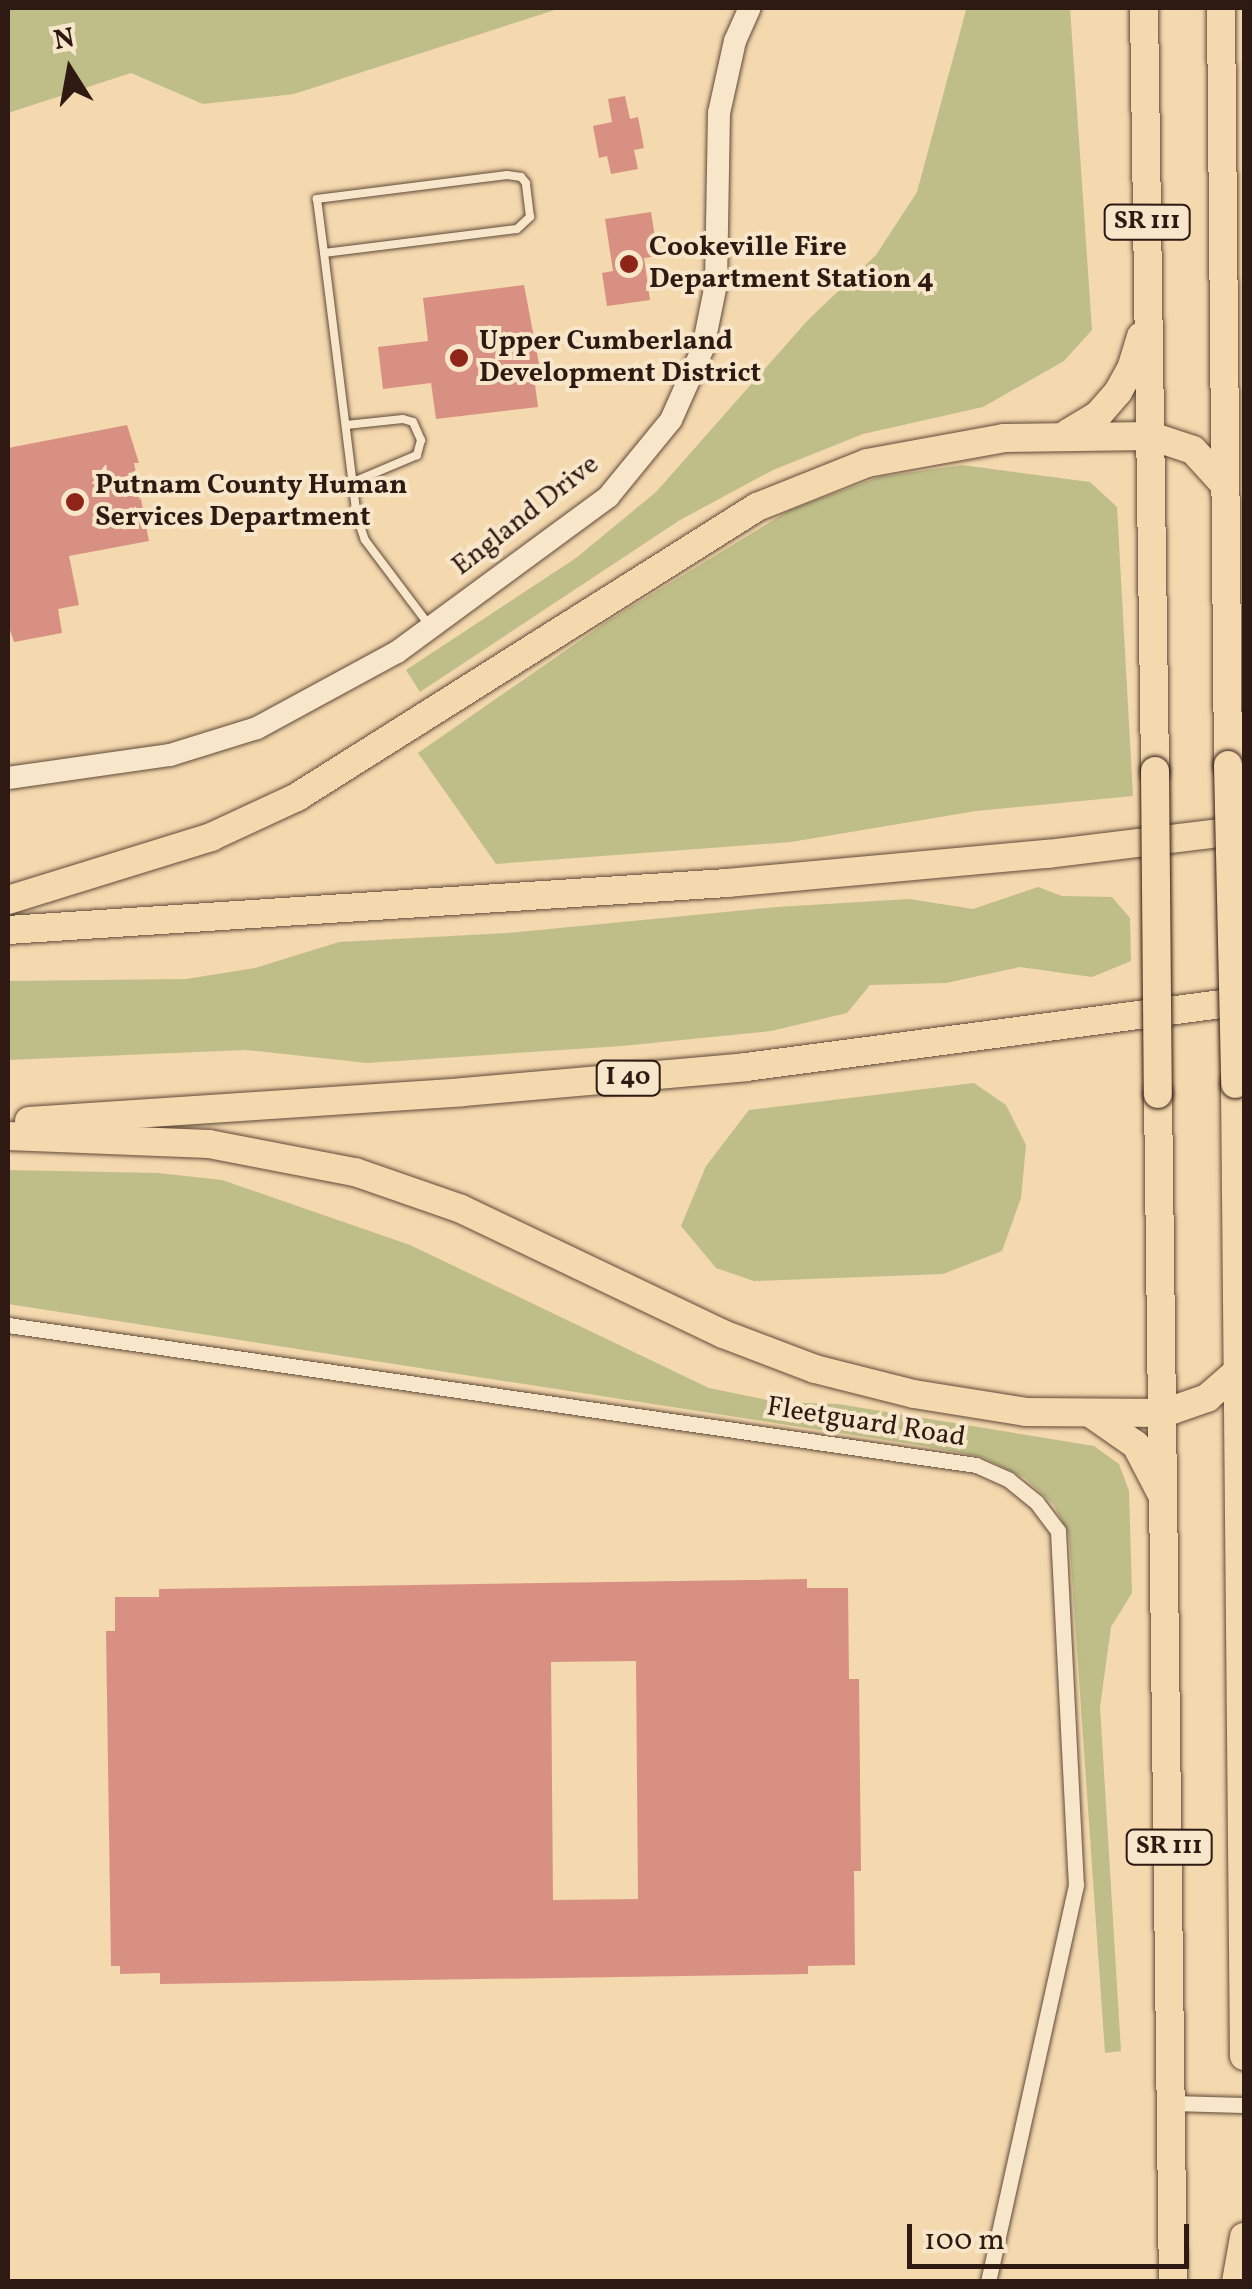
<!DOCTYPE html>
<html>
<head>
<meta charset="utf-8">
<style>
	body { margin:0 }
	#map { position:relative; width:1252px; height:2289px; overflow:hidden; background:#f4d8ae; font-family:Vollkorn,serif }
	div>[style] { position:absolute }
	.green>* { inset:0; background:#bfbe88 }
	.building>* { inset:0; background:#d89082 }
	.roads { filter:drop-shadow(0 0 2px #604a39) drop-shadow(0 0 2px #604a39) }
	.lane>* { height:8px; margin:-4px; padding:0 4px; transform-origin:4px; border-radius:4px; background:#f8e6ca }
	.street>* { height:15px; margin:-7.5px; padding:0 7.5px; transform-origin:7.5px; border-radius:7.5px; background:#f8e6ca }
	.secondary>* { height:22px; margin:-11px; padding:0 11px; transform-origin:11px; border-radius:11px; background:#f8e6ca }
	.highway>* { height:28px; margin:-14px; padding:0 14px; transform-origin:14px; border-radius:14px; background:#f4d8ae }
	.bridges { filter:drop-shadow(0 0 2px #2e1a12) drop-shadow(0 0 2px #2e1a12) }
	.highway-bridge>* { height:28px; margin:-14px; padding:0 14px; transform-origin:14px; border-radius:14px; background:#f4d8ae }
	.dots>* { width:28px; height:28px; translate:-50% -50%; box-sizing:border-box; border:5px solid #f8e6ca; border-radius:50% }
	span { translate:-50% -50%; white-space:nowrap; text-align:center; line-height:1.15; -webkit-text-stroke:8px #f8e6ca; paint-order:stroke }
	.shield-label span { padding:2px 8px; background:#f8e6ca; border:2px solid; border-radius:8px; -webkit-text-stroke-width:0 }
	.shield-label { font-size:25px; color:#2e1a12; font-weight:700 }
	.poi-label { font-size:28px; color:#2e1a12; font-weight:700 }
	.left { translate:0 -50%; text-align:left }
	.street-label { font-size:28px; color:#2e1a12 }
	.frame { position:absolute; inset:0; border:10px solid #2e1a12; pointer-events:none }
	.north { position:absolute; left:20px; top:20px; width:100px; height:100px; -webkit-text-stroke:8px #f8e6ca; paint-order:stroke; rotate:349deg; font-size:28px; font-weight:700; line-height:40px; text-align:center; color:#2e1a12 }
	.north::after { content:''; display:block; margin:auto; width:35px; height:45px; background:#2e1a12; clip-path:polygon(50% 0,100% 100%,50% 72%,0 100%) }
	.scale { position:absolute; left:907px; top:2224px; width:282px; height:45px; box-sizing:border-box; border:5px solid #2e1a12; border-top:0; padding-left:12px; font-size:30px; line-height:35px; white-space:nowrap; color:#2e1a12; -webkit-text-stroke:8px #f8e6ca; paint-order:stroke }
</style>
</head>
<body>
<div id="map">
	<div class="green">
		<i style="clip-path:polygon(8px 8px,561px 8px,294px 94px,203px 104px,131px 73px,8px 113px)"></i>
		<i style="clip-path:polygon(972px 8px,1070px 8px,1092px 330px,1064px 361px,983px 407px,863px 434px,773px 470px,680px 520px,420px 692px,406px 670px,576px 558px,656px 492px,808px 320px,876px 255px,917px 192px,966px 10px)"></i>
		<i style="clip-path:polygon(962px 465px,1090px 482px,1117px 507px,1133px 796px,976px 811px,791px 842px,496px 864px,418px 753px,608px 621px,790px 510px,879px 477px)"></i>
		<i style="clip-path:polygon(1038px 887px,1062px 896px,1112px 897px,1130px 918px,1131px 961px,1092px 977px,1020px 967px,946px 983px,870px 985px,847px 1013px,771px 1031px,622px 1046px,367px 1063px,246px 1050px,8px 1060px,8px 981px,186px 979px,255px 968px,339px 942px,507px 933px,777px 907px,909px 899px,973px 909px)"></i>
		<i style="clip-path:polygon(974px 1083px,1006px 1105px,1026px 1145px,1021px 1198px,1002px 1251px,943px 1274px,754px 1281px,716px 1268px,681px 1226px,706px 1166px,749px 1110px)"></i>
		<i style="clip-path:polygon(8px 1170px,158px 1173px,222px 1180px,410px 1245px,709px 1388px,777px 1402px,838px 1404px,1094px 1446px,1119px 1464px,1129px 1491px,1132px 1593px,1111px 1627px,1100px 1707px,1121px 2051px,1105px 2053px,1069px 1535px,1054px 1505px,1025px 1478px,982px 1457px,923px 1446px,8px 1304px)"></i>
	</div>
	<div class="building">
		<i style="clip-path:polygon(625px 96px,630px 119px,638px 117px,644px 148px,634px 150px,638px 169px,611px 174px,607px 156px,599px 158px,593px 126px,612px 122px,608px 99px)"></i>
		<i style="clip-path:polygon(651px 212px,658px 256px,644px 258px,650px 300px,607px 306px,602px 273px,613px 271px,605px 219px)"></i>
		<i style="clip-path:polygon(524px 285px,540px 369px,533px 370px,538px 407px,436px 419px,431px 383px,383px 389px,378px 347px,428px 341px,423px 298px)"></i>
		<i style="clip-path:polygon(127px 425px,139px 463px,134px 463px,149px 541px,69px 556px,79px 605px,58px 609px,62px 633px,14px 642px,8px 624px,8px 448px)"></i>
		<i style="clip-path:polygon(evenodd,807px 1579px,807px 1588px,848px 1588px,849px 1679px,859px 1679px,861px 1871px,854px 1871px,855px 1965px,808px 1966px,808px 1974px,160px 1984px,160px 1973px,120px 1974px,120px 1966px,111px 1966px,106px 1631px,115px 1631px,115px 1597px,159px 1597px,159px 1589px,807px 1579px,636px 1661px,638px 1899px,553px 1900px,551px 1662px,636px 1661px)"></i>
	</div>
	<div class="roads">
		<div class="lane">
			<i style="left:324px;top:253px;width:194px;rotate:-7.1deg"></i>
			<i style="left:517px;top:229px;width:18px;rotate:-43deg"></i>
			<i style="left:530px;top:217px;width:34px;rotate:-97deg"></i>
			<i style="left:526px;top:183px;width:8px;rotate:-130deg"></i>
			<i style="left:521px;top:177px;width:14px;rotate:-172deg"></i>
			<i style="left:507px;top:175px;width:192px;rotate:172.8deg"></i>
			<i style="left:317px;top:199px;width:54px;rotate:82.6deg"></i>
			<i style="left:324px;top:253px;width:266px;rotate:82.9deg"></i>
			<i style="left:357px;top:517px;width:24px;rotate:71deg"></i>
			<i style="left:365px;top:540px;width:106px;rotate:53deg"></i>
			<i style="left:346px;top:425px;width:57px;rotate:-6deg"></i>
			<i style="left:403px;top:419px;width:10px;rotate:17deg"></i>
			<i style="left:413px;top:422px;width:20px;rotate:66deg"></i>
			<i style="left:421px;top:440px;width:16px;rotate:105deg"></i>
			<i style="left:417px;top:455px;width:69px;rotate:157.1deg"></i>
		</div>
		<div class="street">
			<i style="left:8px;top:1325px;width:978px;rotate:8.23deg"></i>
			<i style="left:976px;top:1465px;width:36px;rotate:24deg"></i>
			<i style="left:1009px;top:1480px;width:36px;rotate:39deg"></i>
			<i style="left:1037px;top:1503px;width:35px;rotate:53deg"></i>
			<i style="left:1058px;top:1531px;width:354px;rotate:87.1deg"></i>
			<i style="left:1076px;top:1885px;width:407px;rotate:102.5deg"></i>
			<i style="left:1172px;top:2103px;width:72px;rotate:1.6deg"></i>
		</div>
		<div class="secondary">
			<i style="left:8px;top:778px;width:164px;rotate:-8.1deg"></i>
			<i style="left:170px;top:755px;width:91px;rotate:-17.2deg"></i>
			<i style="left:257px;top:728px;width:159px;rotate:-28.5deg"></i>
			<i style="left:397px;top:652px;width:262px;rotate:-36.3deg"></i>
			<i style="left:608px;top:497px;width:99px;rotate:-50.7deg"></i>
			<i style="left:671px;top:420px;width:79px;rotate:-66deg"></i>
			<i style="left:703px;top:348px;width:65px;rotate:-78.5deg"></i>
			<i style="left:716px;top:284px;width:171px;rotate:-89deg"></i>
			<i style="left:719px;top:113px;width:74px;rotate:-77.5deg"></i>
			<i style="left:735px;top:41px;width:36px;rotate:-66deg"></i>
		</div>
		<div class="highway">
			<i style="left:1144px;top:8px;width:763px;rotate:89.17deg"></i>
			<i style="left:1221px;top:8px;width:757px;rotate:89.47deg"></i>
			<i style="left:1068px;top:433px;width:35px;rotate:-31deg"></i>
			<i style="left:1098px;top:415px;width:30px;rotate:-49deg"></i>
			<i style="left:1118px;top:392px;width:26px;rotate:-61deg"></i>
			<i style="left:1131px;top:369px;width:34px;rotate:-73deg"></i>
			<i style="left:8px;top:900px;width:213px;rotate:-17.2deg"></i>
			<i style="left:211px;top:837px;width:95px;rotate:-24.9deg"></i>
			<i style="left:297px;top:797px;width:544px;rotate:-32.23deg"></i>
			<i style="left:757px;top:507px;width:118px;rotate:-21.8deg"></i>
			<i style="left:867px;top:463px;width:139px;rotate:-10.3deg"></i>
			<i style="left:1004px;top:438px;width:147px;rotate:-0.8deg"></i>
			<i style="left:1151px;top:436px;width:44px;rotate:18.4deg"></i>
			<i style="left:1193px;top:450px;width:47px;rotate:47.6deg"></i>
			<i style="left:8px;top:930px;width:721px;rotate:-3.74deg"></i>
			<i style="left:727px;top:883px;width:322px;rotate:-5.2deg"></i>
			<i style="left:1048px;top:854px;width:197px;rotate:-7deg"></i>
			<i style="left:1235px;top:1084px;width:972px;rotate:89.47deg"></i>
			<i style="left:1158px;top:1094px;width:1188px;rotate:89.28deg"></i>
			<i style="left:29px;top:1121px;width:435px;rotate:-3.8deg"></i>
			<i style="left:463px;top:1092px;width:284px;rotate:-5deg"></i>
			<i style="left:746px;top:1067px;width:502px;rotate:-7.55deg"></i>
			<i style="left:8px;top:1136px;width:201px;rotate:2.3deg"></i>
			<i style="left:209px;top:1144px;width:149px;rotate:10.9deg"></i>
			<i style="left:355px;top:1172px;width:112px;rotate:19.2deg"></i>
			<i style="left:461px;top:1209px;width:290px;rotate:25.5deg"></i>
			<i style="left:723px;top:1334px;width:98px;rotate:20.8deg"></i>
			<i style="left:815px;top:1369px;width:102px;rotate:14.2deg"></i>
			<i style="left:914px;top:1394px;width:113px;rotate:9.1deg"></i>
			<i style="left:1026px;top:1412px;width:138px;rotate:0.4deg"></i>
			<i style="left:1164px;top:1413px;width:46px;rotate:-19.2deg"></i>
			<i style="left:1207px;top:1398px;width:43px;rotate:-41.2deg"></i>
			<i style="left:1093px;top:1415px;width:52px;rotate:34.9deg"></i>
			<i style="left:1136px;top:1445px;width:54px;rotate:62.5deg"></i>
			<i style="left:1236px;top:2282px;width:46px;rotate:-79.9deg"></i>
		</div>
	</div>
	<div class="bridges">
		<div class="highway-bridge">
			<i style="left:1228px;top:765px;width:319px;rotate:88.7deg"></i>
			<i style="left:1155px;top:771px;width:323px;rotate:89.5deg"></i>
		</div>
	</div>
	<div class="dots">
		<i style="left:629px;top:264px;background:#8f2418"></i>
		<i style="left:459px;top:358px;background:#8f2418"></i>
		<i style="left:75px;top:502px;background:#8f2418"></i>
	</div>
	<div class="shield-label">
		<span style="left:1147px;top:222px">SR 111</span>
		<span style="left:628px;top:1078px">I 40</span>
		<span style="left:1169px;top:1847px">SR 111</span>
	</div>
	<div class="poi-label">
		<span class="left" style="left:649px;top:264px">Cookeville Fire<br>Department Station 4</span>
		<span class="left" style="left:479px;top:358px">Upper Cumberland<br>Development District</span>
		<span class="left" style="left:95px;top:502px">Putnam County Human<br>Services Department</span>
	</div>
	<div class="street-label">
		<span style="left:526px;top:516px;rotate:-38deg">England Drive</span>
		<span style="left:866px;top:1423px;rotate:9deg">Fleetguard Road</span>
	</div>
	<div class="frame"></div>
	<div class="north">N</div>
	<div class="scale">100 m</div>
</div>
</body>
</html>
